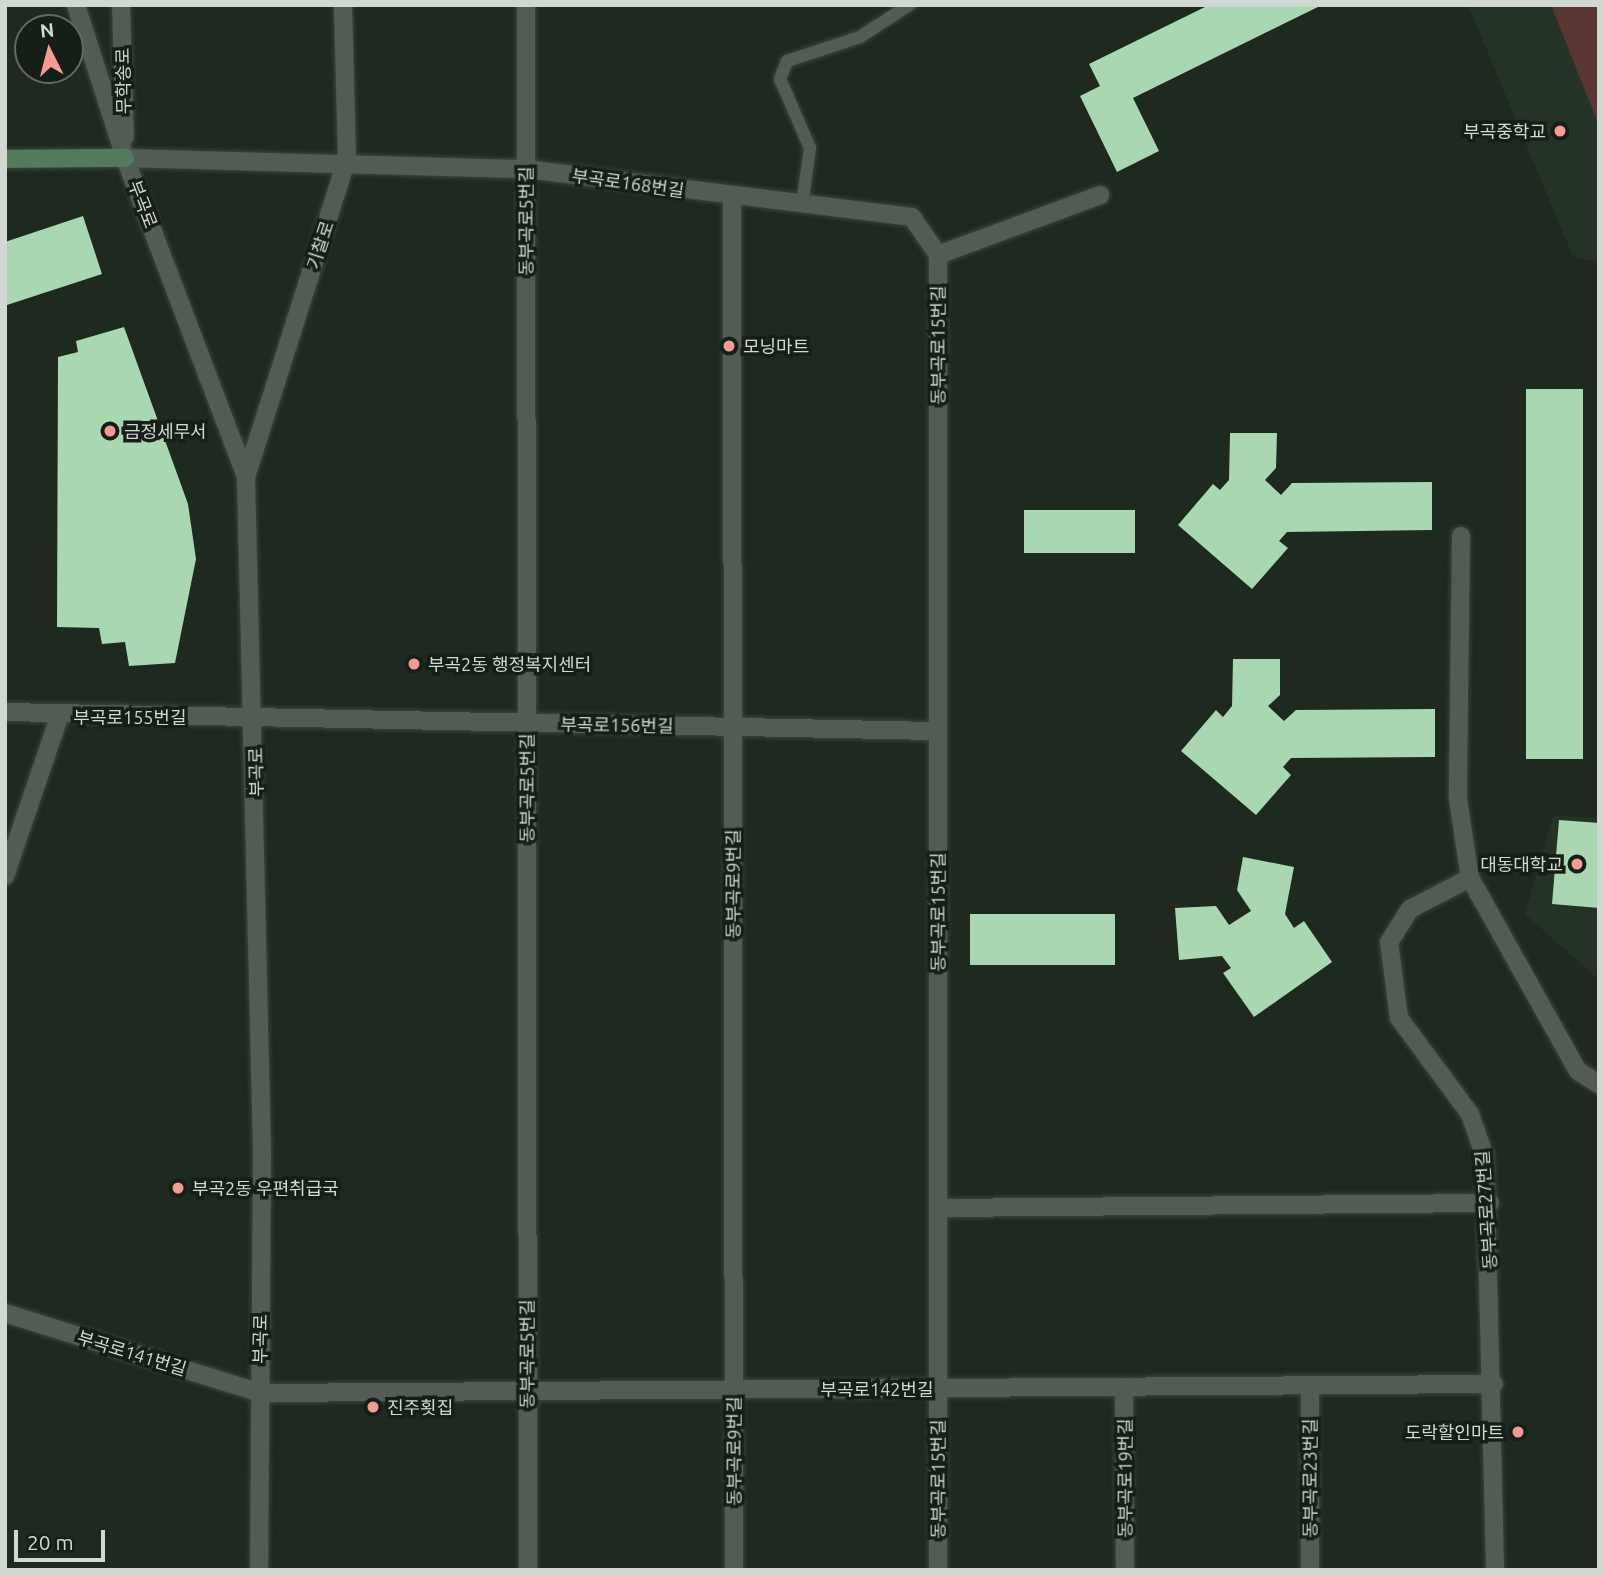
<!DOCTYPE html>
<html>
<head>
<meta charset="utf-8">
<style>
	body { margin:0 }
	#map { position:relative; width:1604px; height:1575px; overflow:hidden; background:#1e2920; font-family:Ubuntu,"Noto Sans KR",sans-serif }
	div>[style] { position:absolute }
	.built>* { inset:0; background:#243326 }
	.green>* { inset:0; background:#5a3634 }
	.building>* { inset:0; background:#a9d7b1; transform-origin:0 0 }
	.roads { filter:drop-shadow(0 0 2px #3c453e) drop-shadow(0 0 2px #3c453e) }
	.service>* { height:12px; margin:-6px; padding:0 6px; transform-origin:6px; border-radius:6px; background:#515d53 }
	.minor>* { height:18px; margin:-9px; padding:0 9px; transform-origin:9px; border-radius:9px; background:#515d53 }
	.tertiary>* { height:18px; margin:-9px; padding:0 9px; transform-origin:9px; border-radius:9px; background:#515d53 }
	.secondary>* { height:18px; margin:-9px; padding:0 9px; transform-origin:9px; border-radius:9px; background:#537a5d }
	.dots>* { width:19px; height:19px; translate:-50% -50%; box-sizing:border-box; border:4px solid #151f17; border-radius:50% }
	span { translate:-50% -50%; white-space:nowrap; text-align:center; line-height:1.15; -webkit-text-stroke:7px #151f17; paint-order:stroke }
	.street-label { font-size:18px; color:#d1d8d2 }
	.poi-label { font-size:18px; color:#d1d8d2 }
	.right { translate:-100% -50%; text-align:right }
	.left { translate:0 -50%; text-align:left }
	.frame { position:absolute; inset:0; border:7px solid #d1d8d2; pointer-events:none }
	.north { position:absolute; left:14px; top:14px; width:70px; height:70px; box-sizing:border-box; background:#151f17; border:2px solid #606962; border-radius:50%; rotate:354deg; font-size:19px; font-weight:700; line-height:28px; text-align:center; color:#d1d8d2 }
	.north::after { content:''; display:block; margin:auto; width:24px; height:32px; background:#f59b96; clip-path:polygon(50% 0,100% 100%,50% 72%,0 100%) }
	.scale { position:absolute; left:14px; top:1530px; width:91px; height:32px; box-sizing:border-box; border:4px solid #d1d8d2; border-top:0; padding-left:9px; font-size:21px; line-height:24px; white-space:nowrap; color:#d1d8d2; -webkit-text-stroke:5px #151f17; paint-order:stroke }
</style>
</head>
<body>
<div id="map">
	<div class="built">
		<i style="clip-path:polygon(1468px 5px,1599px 5px,1599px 262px,1573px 257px)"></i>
		<i style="clip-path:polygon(1553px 815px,1599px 818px,1599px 980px,1525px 914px)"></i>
	</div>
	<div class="green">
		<i style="clip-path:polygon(1551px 5px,1599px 5px,1599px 126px)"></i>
	</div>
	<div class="building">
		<i style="clip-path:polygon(1209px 5px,1322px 5px,1133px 98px,1159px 151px,1117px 172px,1080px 96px,1100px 86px,1089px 64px)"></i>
		<i style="clip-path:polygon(83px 216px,102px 274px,7px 305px,5px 242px)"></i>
		<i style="clip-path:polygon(124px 327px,188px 504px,196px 559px,175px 663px,129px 666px,125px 642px,102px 644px,99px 628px,57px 627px,58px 357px,78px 352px,76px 341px)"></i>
		<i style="left:1583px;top:389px;width:370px;height:57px;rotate:90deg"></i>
		<i style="clip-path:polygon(1230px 433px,1277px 433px,1276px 468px,1265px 480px,1281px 495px,1292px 483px,1432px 482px,1432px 530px,1287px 532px,1279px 541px,1288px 548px,1252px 589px,1178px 525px,1213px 484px,1220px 490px,1229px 480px)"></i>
		<i style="left:1135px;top:510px;width:43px;height:111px;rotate:90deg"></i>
		<i style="clip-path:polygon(1233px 659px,1280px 659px,1280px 695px,1268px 706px,1284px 721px,1296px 710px,1435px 709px,1435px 757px,1291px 758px,1283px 767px,1291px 775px,1256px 815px,1181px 751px,1216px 710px,1223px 717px,1232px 706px)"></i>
		<i style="clip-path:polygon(1559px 820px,1599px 823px,1599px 908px,1552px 904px)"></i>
		<i style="clip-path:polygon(1243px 857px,1294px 867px,1285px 914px,1294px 928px,1304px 921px,1332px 962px,1254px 1017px,1223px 973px,1231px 968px,1222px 956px,1179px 960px,1175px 908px,1216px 906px,1229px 925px,1251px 911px,1237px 890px)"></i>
		<i style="left:970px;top:914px;width:145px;height:51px"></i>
	</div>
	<div class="roads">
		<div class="service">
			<i style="left:802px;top:205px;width:58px;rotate:-82deg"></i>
			<i style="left:810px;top:148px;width:75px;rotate:-113.5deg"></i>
			<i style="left:780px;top:79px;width:19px;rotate:-69deg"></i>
			<i style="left:787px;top:61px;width:77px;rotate:-18.2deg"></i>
			<i style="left:860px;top:37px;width:59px;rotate:-33.1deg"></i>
		</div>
		<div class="minor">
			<i style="left:526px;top:5px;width:1565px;rotate:89.93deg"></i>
			<i style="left:125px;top:158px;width:401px;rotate:1.6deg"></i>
			<i style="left:526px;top:169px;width:389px;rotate:7.1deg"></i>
			<i style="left:912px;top:217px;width:46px;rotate:55.6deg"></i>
			<i style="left:938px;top:255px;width:173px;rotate:-20.3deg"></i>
			<i style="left:732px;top:197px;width:1373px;rotate:89.92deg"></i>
			<i style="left:938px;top:255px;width:1315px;rotate:90deg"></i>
			<i style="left:246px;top:477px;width:334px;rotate:-72.4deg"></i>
			<i style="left:347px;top:159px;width:154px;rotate:-91.5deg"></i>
			<i style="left:1461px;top:536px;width:263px;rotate:90.7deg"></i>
			<i style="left:1458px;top:799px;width:80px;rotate:81.4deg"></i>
			<i style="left:1470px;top:878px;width:221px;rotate:60.8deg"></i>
			<i style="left:1578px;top:1071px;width:25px;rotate:32deg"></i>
			<i style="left:5px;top:712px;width:933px;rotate:1.17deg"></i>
			<i style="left:5px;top:876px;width:168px;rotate:-71.2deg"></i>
			<i style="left:1470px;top:878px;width:68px;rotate:152.7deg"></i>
			<i style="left:1410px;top:909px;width:39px;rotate:122deg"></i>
			<i style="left:1389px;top:942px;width:77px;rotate:82.5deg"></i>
			<i style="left:1399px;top:1018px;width:119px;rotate:53.5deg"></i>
			<i style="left:1470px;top:1114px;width:46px;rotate:70.8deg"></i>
			<i style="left:1485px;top:1157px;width:413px;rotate:88.6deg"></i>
			<i style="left:938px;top:1208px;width:552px;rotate:-0.52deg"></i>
			<i style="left:5px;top:1313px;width:267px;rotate:17.4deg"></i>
			<i style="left:260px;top:1393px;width:1234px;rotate:-0.42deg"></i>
			<i style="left:1310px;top:1385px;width:185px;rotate:90deg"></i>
			<i style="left:1124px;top:1387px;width:183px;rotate:89.7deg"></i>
		</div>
		<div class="tertiary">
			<i style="left:76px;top:5px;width:161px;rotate:72.2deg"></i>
			<i style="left:125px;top:158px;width:341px;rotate:69.2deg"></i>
			<i style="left:246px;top:477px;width:674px;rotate:88.64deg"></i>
			<i style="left:262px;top:1151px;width:419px;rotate:90.4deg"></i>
			<i style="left:121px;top:5px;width:132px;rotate:88.3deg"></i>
		</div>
		<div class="secondary">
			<i style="left:5px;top:159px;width:120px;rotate:-0.5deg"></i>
		</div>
	</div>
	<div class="dots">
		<i style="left:1560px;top:131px;background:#f59b96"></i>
		<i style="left:729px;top:346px;background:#f59b96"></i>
		<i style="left:110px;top:431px;background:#f59b96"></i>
		<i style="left:414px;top:664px;background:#f59b96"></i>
		<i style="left:1577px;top:864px;background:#f59b96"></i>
		<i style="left:178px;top:1188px;background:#f59b96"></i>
		<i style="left:373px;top:1407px;background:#f59b96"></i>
		<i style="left:1518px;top:1432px;background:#f59b96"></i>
	</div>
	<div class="street-label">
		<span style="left:123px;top:81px;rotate:-91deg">무학송로</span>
		<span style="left:628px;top:183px;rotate:8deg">부곡로168번길</span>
		<span style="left:143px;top:204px;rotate:69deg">부곡로</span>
		<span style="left:526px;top:221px;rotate:-90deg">동부곡로5번길</span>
		<span style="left:320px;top:245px;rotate:-72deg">기찰로</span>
		<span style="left:938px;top:345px;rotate:-90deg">동부곡로15번길</span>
		<span style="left:130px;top:717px">부곡로155번길</span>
		<span style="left:617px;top:725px;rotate:1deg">부곡로156번길</span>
		<span style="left:256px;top:772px;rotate:-91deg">부곡로</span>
		<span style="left:527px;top:788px;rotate:-90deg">동부곡로5번길</span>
		<span style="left:733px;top:884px;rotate:-90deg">동부곡로9번길</span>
		<span style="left:938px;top:912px;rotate:-90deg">동부곡로15번길</span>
		<span style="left:1486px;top:1210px;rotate:-94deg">동부곡로27번길</span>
		<span style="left:260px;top:1339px;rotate:-89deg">부곡로</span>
		<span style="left:132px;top:1353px;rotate:17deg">부곡로141번길</span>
		<span style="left:527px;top:1354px;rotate:-90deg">동부곡로5번길</span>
		<span style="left:877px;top:1389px">부곡로142번길</span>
		<span style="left:734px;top:1451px;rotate:-90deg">동부곡로9번길</span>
		<span style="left:1125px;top:1478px;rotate:-90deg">동부곡로19번길</span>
		<span style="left:1310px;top:1478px;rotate:-90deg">동부곡로23번길</span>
		<span style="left:938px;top:1479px;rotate:-90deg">동부곡로15번길</span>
	</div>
	<div class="poi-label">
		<span class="right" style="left:1546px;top:131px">부곡중학교</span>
		<span class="left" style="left:743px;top:346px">모닝마트</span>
		<span class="left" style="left:124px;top:431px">금정세무서</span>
		<span class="left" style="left:428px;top:664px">부곡2동 행정복지센터</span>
		<span class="right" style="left:1563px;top:864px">대동대학교</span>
		<span class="left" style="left:192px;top:1188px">부곡2동 우편취급국</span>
		<span class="left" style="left:387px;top:1407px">진주횟집</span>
		<span class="right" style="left:1504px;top:1432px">도락할인마트</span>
	</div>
	<div class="frame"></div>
	<div class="north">N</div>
	<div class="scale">20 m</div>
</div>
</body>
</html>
